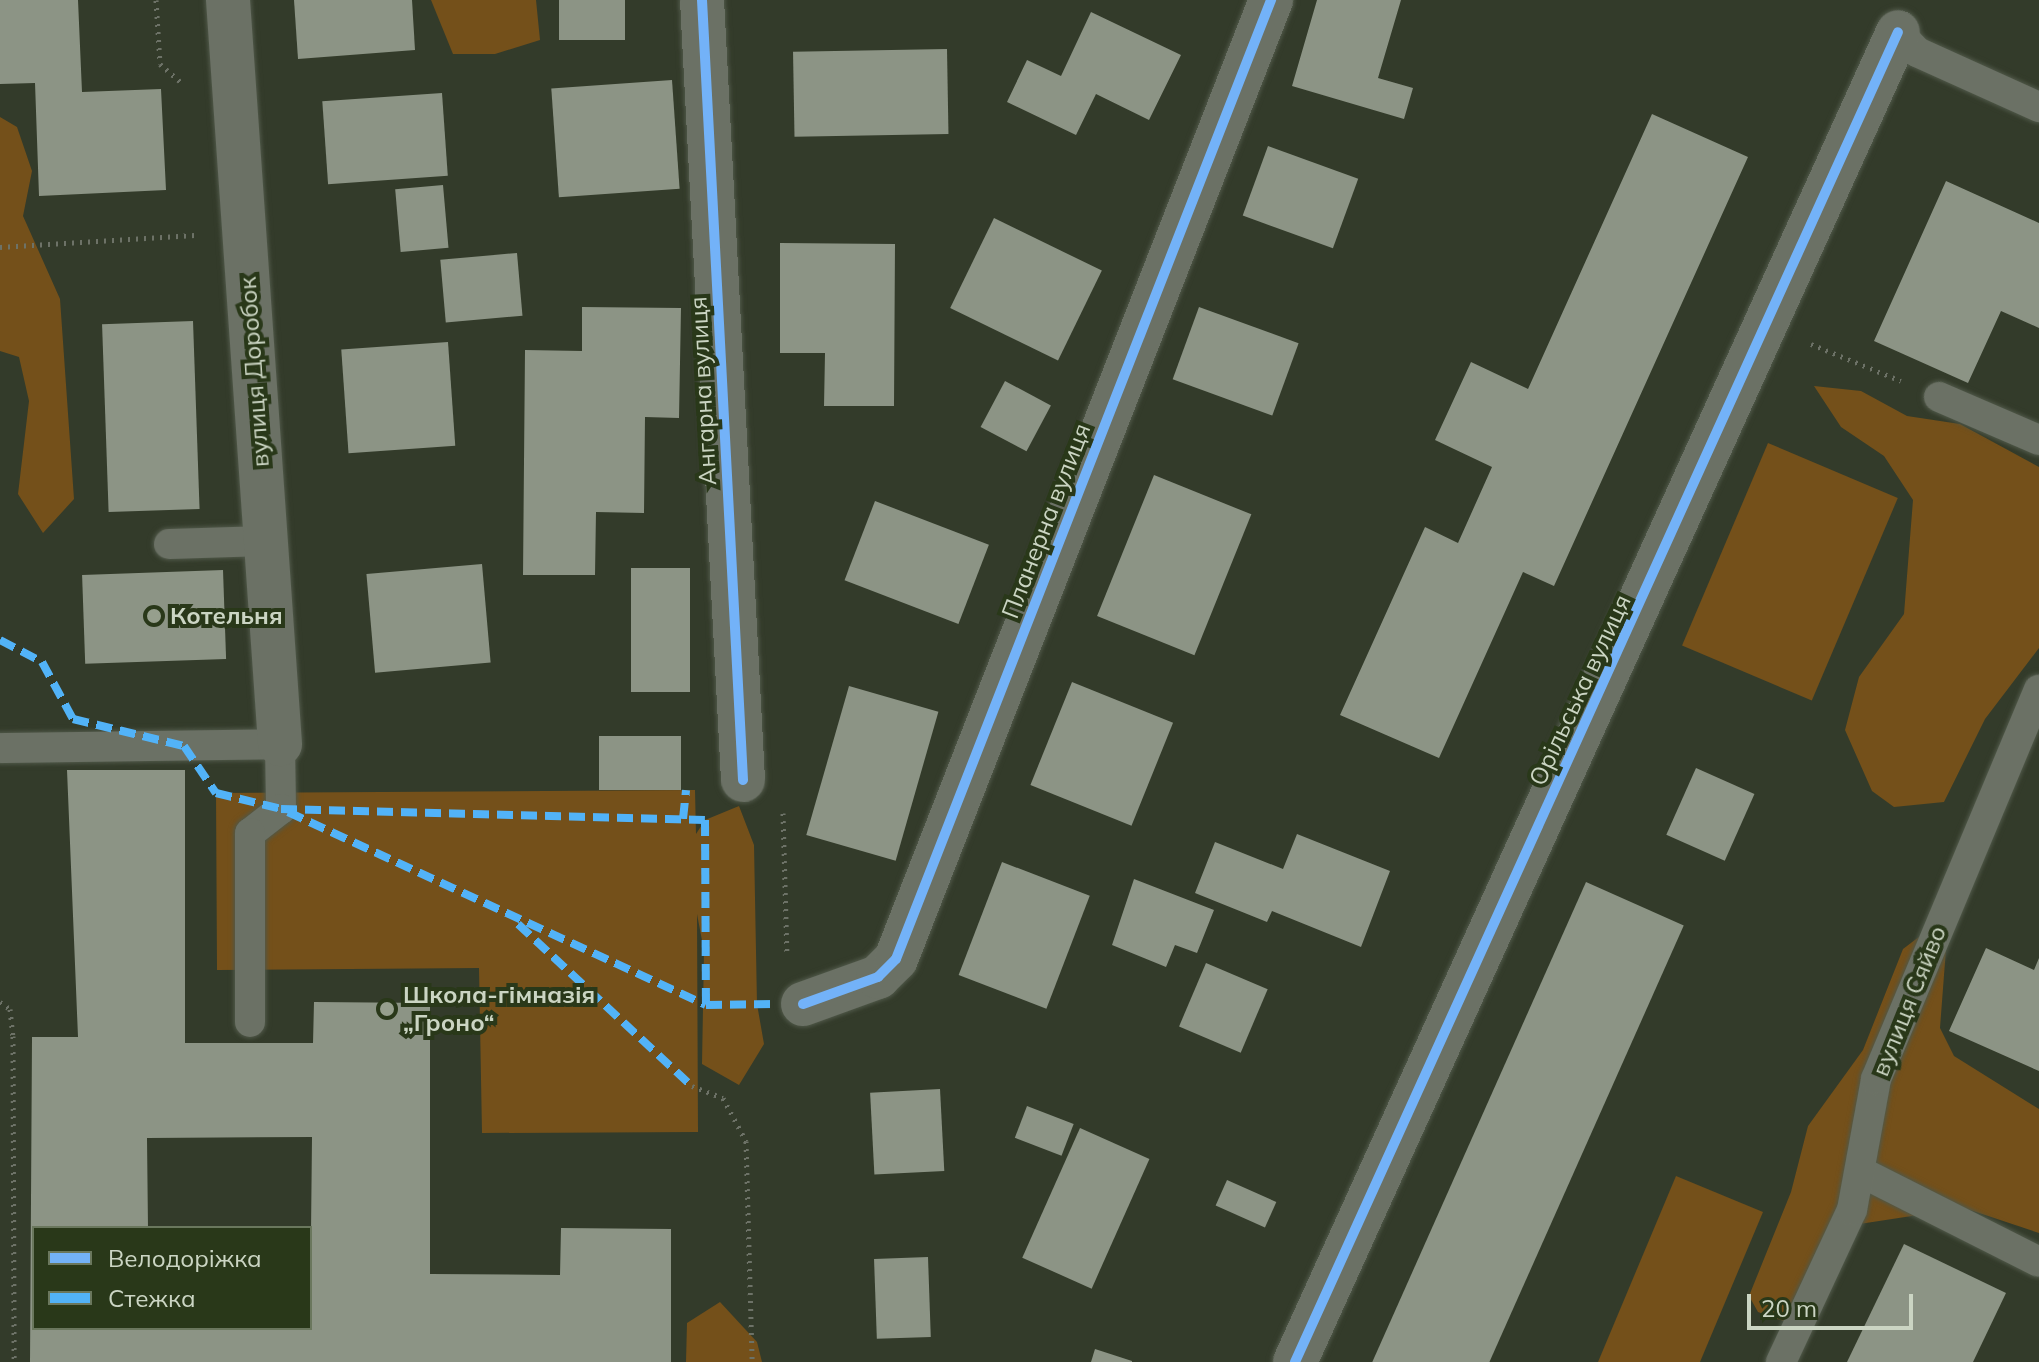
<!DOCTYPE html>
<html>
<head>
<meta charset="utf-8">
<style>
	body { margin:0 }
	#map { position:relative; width:2039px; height:1362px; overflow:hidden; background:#333b2a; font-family:Mulish,sans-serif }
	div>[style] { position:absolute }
	.green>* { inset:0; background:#74501a; transform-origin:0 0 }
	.building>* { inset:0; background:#8c9485; transform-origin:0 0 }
	.path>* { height:5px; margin-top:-2.5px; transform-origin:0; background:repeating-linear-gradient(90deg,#6d7267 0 2px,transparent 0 8px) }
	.roads { filter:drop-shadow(0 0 2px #505849) drop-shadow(0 0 2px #505849) }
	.service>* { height:30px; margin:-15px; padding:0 15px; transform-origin:15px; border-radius:15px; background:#6b7165 }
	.minor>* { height:44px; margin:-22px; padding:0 22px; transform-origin:22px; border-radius:22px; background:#6b7165 }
	.quiet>* { height:8px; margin-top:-4px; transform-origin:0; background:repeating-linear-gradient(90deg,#52b3f8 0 16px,transparent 0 24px) }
	.cycleway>* { height:10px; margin:-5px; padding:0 5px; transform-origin:5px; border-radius:5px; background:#73b2f8 }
	.dots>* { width:22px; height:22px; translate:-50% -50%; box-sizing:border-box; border:4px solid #293819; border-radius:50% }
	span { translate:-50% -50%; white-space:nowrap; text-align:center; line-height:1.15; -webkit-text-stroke:8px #293819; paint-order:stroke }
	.street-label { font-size:24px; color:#cbd5c3 }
	.poi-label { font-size:24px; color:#cbd5c3; font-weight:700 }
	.left { translate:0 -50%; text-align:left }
	.legend { position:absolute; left:32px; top:1226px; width:280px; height:104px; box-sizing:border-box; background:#293819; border:2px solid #6a775d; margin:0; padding:10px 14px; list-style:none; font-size:24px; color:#cbd5c3 }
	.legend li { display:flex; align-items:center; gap:16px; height:40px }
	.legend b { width:40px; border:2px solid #6a775d }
	.scale { position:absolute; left:1747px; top:1294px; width:166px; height:36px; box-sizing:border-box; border:4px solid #cbd5c3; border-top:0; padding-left:10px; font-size:24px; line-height:28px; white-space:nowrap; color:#cbd5c3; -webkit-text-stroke:6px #293819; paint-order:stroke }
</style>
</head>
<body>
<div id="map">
	<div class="green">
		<i style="clip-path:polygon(431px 0,536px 0,540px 40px,495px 54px,453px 54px)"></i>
		<i style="clip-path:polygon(0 117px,17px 127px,32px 171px,23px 216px,60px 299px,74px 499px,43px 533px,18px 494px,29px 401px,19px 357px,0 351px)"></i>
		<i style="clip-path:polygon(1814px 386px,1861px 391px,1907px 416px,1960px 424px,2039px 467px,2039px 648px,1985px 719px,1944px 802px,1894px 807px,1872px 791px,1845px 730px,1859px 677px,1904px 614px,1913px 500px,1884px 456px,1841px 427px)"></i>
		<i style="left:1768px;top:443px;width:141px;height:220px;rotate:23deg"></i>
		<i style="clip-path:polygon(695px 790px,696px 834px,705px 820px,739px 806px,754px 845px,757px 1004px,764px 1044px,739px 1085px,702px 1064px,704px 951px,697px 914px,698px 1132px,482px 1133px,479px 968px,217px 970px,216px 793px)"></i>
		<i style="clip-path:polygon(1932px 927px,1946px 949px,1940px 1028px,1954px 1056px,2039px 1109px,2039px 1233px,1964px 1208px,1853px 1225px,1807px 1329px,1758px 1312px,1749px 1296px,1791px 1192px,1808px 1126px,1863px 1050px,1903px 949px)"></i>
		<i style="clip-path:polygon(1676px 1176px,1763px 1212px,1700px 1362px,1598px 1362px)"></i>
		<i style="clip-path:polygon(720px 1302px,757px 1342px,762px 1362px,686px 1362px,687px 1323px)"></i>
	</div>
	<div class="building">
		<i style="clip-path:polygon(0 0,78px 0,82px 92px,161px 89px,166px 190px,39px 196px,35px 83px,0 84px)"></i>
		<i style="clip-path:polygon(294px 0,412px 0,415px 50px,298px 59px)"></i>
		<i style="left:559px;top:0;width:66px;height:40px"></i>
		<i style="clip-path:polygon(1317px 0,1401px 0,1378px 78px,1413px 88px,1404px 119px,1292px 86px)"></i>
		<i style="clip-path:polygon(1091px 12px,1181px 55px,1149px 120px,1096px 94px,1076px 135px,1007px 102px,1027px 60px,1061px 76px)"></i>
		<i style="left:947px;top:49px;width:85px;height:154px;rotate:89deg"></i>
		<i style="left:672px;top:80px;width:109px;height:121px;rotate:86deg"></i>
		<i style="left:442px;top:93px;width:83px;height:120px;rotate:86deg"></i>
		<i style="clip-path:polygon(1652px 114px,1748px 157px,1554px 586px,1523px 572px,1439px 758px,1340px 715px,1425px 527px,1458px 543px,1492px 467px,1435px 440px,1471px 362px,1528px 389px)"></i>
		<i style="left:1268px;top:146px;width:96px;height:74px;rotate:20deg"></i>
		<i style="clip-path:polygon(1946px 181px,2039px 223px,2039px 328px,2001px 311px,1968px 383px,1874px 341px)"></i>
		<i style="left:443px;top:185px;width:63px;height:48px;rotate:85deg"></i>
		<i style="left:994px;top:218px;width:120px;height:100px;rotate:26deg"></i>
		<i style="clip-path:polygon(780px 243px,895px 244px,894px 406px,824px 406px,825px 353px,780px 353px)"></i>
		<i style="left:517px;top:253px;width:63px;height:77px;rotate:85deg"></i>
		<i style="clip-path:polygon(582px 307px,681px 308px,679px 418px,645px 417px,644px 513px,596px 512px,595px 575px,523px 575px,525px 350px,582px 351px)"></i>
		<i style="left:1199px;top:307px;width:106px;height:77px;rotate:20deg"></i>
		<i style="left:193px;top:321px;width:188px;height:91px;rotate:88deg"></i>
		<i style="left:448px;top:342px;width:104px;height:107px;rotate:86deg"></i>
		<i style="left:1005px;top:381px;width:52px;height:52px;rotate:28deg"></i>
		<i style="left:1154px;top:475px;width:105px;height:152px;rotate:22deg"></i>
		<i style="left:875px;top:501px;width:122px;height:85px;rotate:21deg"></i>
		<i style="left:482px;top:564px;width:99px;height:116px;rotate:85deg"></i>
		<i style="left:631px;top:568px;width:59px;height:124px"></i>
		<i style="left:223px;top:570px;width:89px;height:141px;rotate:88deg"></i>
		<i style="left:1072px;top:682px;width:109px;height:111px;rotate:22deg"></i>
		<i style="left:849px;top:686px;width:93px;height:155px;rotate:16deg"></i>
		<i style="left:599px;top:736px;width:82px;height:54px"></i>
		<i style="left:1696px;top:768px;width:64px;height:73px;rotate:24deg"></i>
		<i style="clip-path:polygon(evenodd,67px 770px,185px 770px,185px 1043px,313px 1043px,314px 1002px,430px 1003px,430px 1274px,560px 1275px,561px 1228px,671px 1229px,671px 1362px,30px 1362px,32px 1037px,78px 1037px,67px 770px,312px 1137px,310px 1328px,34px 1328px,34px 1228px,148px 1228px,147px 1138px,312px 1137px)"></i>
		<i style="clip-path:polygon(1297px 834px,1390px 871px,1361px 947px,1272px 911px,1267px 922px,1195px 893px,1215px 842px,1283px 869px)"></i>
		<i style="left:1002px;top:862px;width:94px;height:121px;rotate:21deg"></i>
		<i style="clip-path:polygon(1134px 879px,1214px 910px,1197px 953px,1175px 945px,1166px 967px,1112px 945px)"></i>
		<i style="left:1586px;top:882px;width:107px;height:526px;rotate:24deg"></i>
		<i style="clip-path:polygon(1986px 948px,2034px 970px,2039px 958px,2039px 1071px,1949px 1031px)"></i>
		<i style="left:1206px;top:963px;width:67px;height:69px;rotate:23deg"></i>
		<i style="left:940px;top:1089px;width:82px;height:70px;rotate:87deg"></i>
		<i style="left:1027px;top:1106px;width:50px;height:34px;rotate:21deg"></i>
		<i style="left:1080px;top:1128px;width:76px;height:142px;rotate:24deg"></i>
		<i style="left:1227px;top:1180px;width:54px;height:28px;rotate:24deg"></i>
		<i style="clip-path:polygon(1904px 1244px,2006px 1293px,1973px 1362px,1847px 1362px)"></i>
		<i style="left:928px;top:1257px;width:80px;height:54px;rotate:88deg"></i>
		<i style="clip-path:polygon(1095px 1349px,1132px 1361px,1132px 1362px,1091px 1362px)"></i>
	</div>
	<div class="path">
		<i style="left:156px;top:0;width:64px;rotate:86.4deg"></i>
		<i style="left:160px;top:64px;width:28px;rotate:41deg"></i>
		<i style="left:0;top:247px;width:195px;rotate:-3.5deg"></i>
		<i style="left:1811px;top:344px;width:97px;rotate:22.3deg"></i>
		<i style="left:783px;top:813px;width:141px;rotate:88.4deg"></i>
		<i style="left:0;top:1002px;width:12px;rotate:35deg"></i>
		<i style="left:10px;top:1009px;width:27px;rotate:84deg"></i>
		<i style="left:13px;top:1036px;width:326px;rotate:89.8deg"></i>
		<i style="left:692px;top:1086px;width:33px;rotate:21deg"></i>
		<i style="left:723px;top:1098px;width:49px;rotate:61.9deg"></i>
		<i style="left:746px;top:1141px;width:221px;rotate:88.4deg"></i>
	</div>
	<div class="roads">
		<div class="service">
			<i style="left:1898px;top:32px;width:28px;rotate:46deg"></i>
			<i style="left:1917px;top:52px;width:134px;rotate:24.3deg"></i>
			<i style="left:1939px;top:397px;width:109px;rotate:23.3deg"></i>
			<i style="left:169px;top:544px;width:97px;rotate:-1.8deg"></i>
			<i style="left:0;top:748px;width:280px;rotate:-0.8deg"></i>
			<i style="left:280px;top:744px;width:65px;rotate:89.1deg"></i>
			<i style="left:281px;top:809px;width:39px;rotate:142deg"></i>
			<i style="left:250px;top:833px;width:189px;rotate:90deg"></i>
			<i style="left:1861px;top:1172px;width:199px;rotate:26.8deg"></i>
			<i style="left:1781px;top:1362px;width:168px;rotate:-65deg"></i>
			<i style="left:1852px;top:1210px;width:133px;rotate:-79.6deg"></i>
			<i style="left:1876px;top:1079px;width:422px;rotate:-67.3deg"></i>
		</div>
		<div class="minor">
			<i style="left:228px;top:0;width:746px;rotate:86deg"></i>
			<i style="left:702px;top:0;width:781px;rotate:86.99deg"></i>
			<i style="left:803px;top:1004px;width:80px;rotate:-19.8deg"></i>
			<i style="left:878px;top:977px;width:25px;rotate:-45deg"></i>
			<i style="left:896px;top:959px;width:1030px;rotate:-68.64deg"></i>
			<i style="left:1295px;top:1362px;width:1460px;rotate:-65.61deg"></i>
		</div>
	</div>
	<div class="quiet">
		<i style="left:0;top:640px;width:47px;rotate:27.6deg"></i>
		<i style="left:42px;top:662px;width:65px;rotate:61.5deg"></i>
		<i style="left:73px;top:719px;width:114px;rotate:13.7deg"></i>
		<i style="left:184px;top:746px;width:57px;rotate:55.8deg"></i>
		<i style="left:216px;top:793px;width:67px;rotate:13.8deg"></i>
		<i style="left:281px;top:809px;width:424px;rotate:1.5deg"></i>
		<i style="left:705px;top:820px;width:185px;rotate:89.7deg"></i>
		<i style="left:706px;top:1005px;width:68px;rotate:-0.8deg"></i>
		<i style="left:288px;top:812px;width:460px;rotate:24.8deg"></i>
		<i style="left:683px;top:819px;width:29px;rotate:-84deg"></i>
		<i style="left:518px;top:924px;width:238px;rotate:43deg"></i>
	</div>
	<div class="cycleway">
		<i style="left:702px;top:0;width:781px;rotate:86.99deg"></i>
		<i style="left:803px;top:1004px;width:80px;rotate:-19.8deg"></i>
		<i style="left:878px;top:977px;width:25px;rotate:-45deg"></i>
		<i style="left:896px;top:959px;width:1030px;rotate:-68.64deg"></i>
		<i style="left:1295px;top:1362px;width:1460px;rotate:-65.61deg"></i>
	</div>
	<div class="dots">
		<i style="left:154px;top:616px;background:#969f8d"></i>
		<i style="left:387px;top:1009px;background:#969f8d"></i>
	</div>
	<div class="street-label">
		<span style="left:254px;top:372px;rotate:-94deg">вулиця Доробок</span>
		<span style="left:703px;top:391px;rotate:-93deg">Ангарна вулиця</span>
		<span style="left:1046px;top:521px;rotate:-69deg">Планерна вулиця</span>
		<span style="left:1580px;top:690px;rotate:-65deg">Орільська вулиця</span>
		<span style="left:1909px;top:1001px;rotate:-68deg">вулиця Сяйво</span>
	</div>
	<div class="poi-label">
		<span class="left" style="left:170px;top:616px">Котельня</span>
		<span class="left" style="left:403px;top:1009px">Школа-гімназія<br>„Гроно“</span>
	</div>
	<ul class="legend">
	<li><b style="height:10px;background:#73b2f8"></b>Велодоріжка</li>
	<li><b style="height:10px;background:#52b3f8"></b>Стежка</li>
	</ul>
	<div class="scale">20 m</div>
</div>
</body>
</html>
